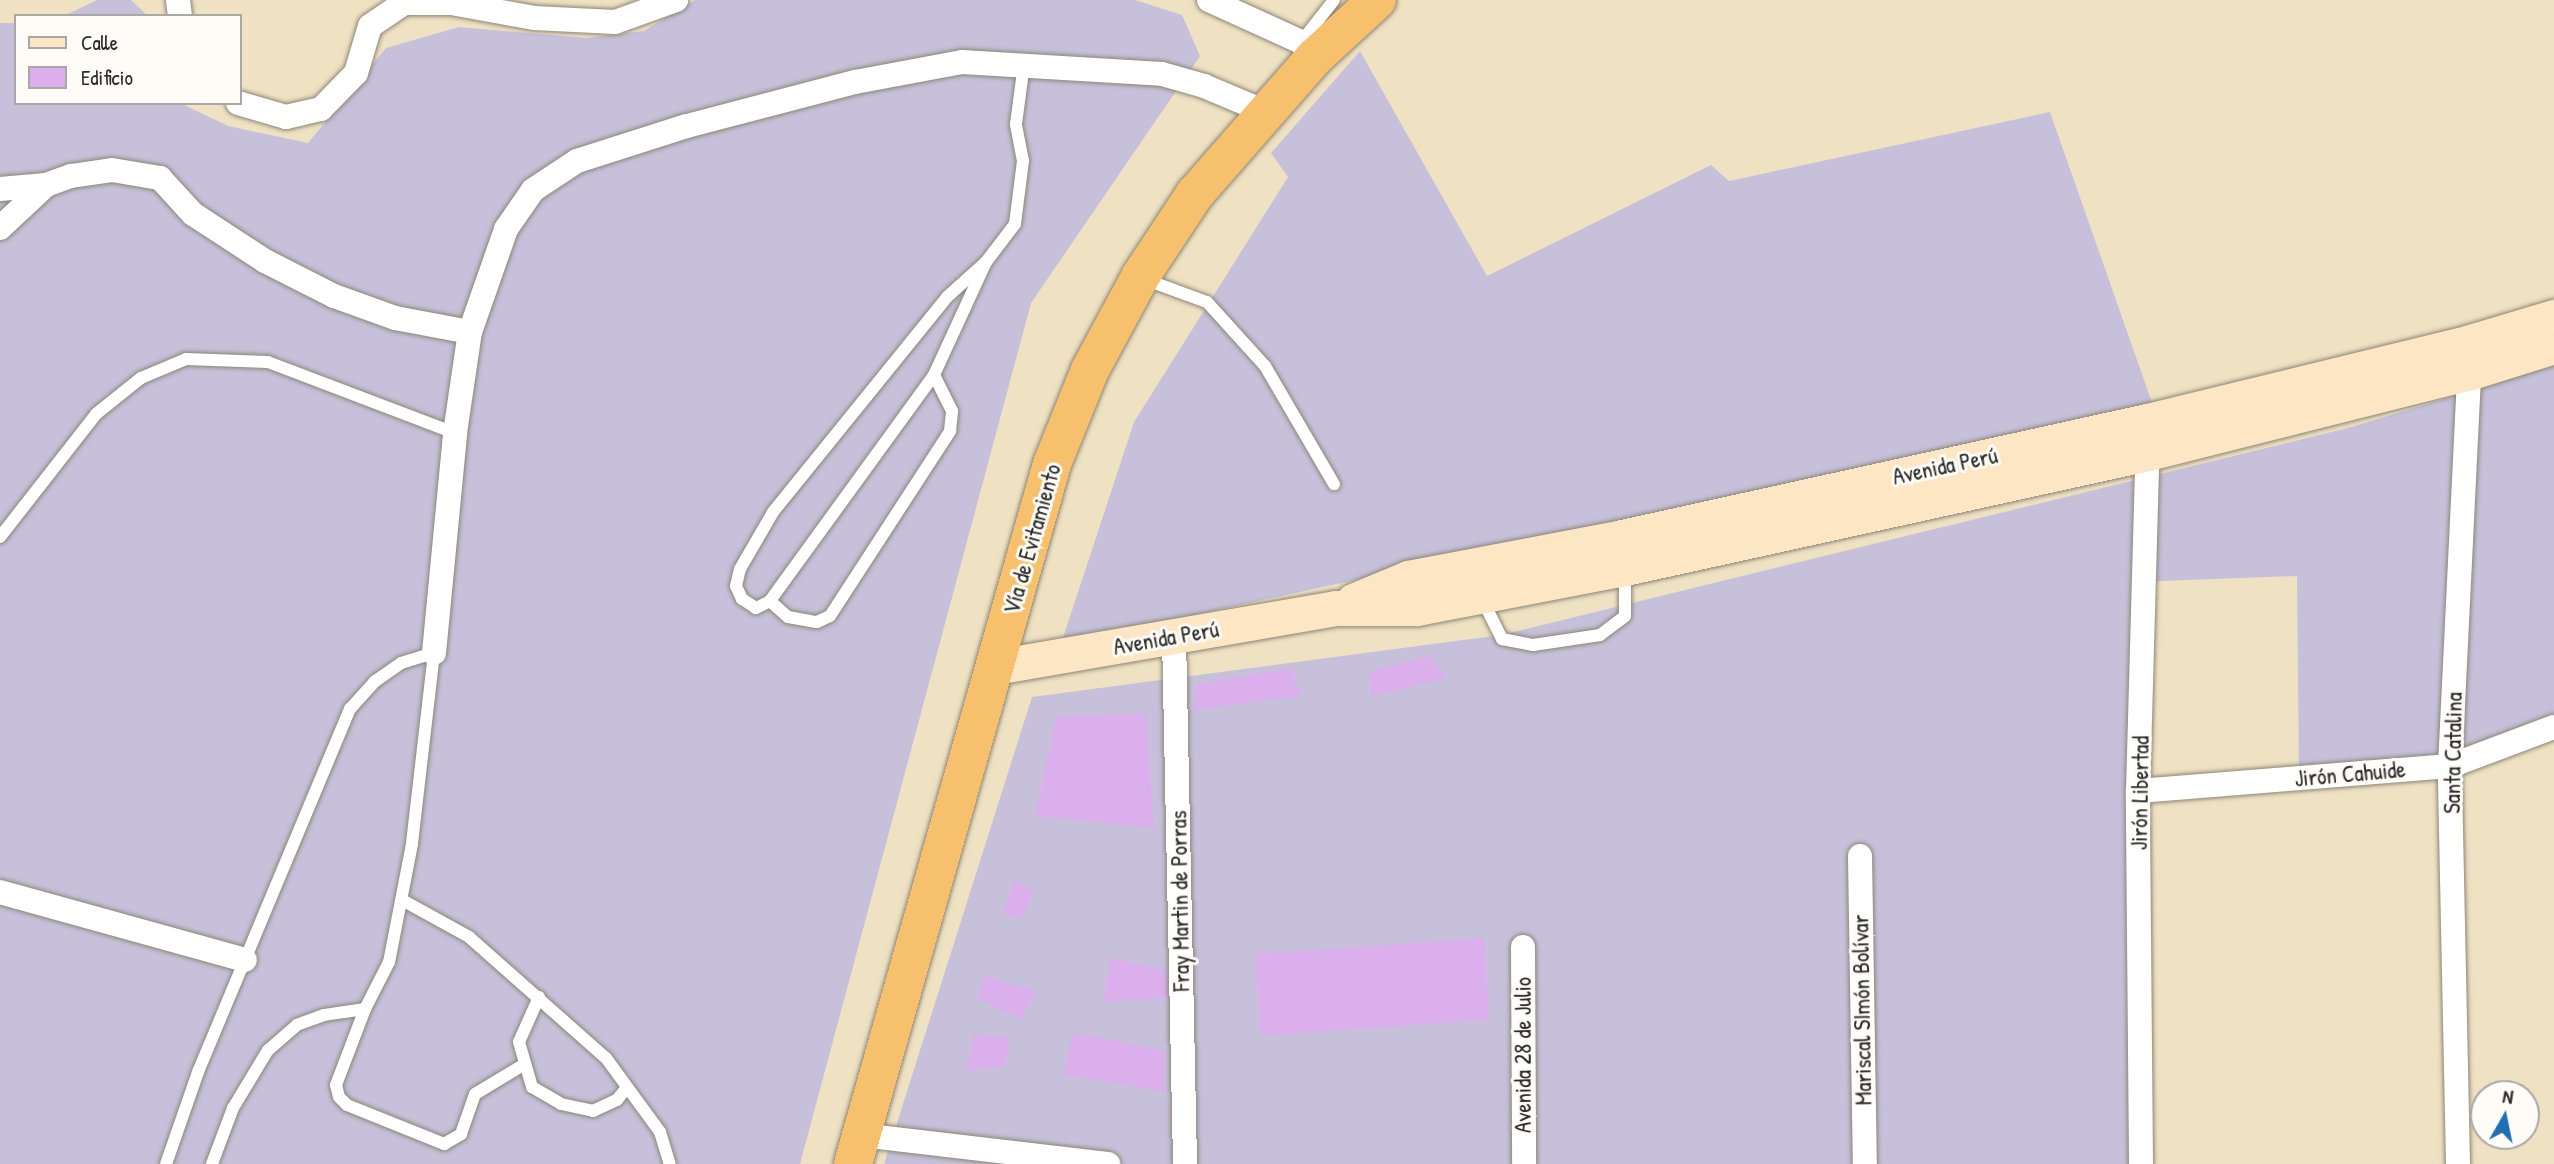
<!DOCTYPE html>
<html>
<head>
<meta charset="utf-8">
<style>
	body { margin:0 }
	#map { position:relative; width:2554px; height:1164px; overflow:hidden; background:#efe2c3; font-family:"Patrick Hand",sans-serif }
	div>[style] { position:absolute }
	.industrial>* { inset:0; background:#c6c0da }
	.building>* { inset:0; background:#dbafeb; transform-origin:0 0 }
	.roads { filter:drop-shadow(0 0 2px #8d8677) drop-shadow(0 0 2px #8d8677) }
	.service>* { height:12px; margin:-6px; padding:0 6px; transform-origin:6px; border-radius:6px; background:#fff }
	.minor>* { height:24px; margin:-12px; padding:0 12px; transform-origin:12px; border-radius:12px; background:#fff }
	.secondary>* { height:35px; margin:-17.5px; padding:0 17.5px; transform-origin:17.5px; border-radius:17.5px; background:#fce6c4 }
	.trunk>* { height:38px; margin:-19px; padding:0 19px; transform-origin:19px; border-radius:19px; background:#f7c06c }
	span { translate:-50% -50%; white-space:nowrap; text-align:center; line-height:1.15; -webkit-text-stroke:6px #fdfcf7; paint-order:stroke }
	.street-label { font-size:23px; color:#2b2b2b }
	.legend { position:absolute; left:14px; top:14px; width:228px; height:91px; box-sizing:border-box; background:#fdfcf7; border:2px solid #a9a8a5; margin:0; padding:9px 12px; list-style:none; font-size:21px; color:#2b2b2b }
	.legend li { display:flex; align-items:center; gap:14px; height:35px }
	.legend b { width:35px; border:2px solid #a9a8a5 }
	.north { position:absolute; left:2470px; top:1080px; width:70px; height:70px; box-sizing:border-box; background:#fdfcf7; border:2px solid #a9a8a5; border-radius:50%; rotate:9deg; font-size:19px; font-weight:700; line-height:28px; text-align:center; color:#2b2b2b }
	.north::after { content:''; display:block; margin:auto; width:24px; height:32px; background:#1f6fb2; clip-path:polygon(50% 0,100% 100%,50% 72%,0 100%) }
</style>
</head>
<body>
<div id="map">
	<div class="industrial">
		<i style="clip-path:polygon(97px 0,131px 0,148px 16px,64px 16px)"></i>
		<i style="clip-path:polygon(695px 0,1135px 0,1182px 15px,1200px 56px,1031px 303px,800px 1164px,0 1164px,0 23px,16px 23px,16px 103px,180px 103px,228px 126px,308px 143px,386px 48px,459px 27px,586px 38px,644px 31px)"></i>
		<i style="clip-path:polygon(1360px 51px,1487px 276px,1711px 165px,1729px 181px,2050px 112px,2156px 414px,1548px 538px,1061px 644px,1134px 422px,1288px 177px,1271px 153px)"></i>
		<i style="clip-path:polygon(2554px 366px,2554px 726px,2446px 769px,2299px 777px,2297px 576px,2133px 582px,2129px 1164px,884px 1164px,1032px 697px,1501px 635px,2348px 428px)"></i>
	</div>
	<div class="building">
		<i style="clip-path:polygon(1430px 656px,1446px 678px,1372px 696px,1368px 672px)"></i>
		<i style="clip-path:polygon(1292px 668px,1301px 696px,1193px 710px,1197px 684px)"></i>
		<i style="clip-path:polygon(1146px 713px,1154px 828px,1035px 816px,1056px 717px)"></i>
		<i style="clip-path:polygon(1014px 880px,1034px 891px,1022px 918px,1003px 914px)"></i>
		<i style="left:1484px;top:938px;width:82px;height:230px;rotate:86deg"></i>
		<i style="clip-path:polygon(1110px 958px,1166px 970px,1167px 998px,1103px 1002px)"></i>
		<i style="clip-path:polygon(985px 976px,1035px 991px,1022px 1019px,978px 999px)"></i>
		<i style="clip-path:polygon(1073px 1032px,1165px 1051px,1164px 1092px,1063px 1074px)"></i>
		<i style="clip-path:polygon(974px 1034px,1011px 1038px,1004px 1066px,966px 1071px)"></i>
	</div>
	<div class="roads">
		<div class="service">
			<i style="left:1301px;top:42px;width:53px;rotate:-51.8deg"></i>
			<i style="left:986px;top:262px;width:124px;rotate:114.7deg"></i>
			<i style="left:934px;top:375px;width:279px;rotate:126deg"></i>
			<i style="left:770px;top:601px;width:16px;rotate:153deg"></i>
			<i style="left:756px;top:608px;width:17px;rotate:-147deg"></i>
			<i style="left:742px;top:599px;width:14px;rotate:-115deg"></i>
			<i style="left:736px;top:586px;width:17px;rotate:-77deg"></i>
			<i style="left:740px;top:569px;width:66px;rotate:-59.9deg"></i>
			<i style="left:773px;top:512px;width:277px;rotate:-51deg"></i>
			<i style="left:947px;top:297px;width:52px;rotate:-41.9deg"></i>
			<i style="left:986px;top:262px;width:48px;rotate:-52.7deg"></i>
			<i style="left:1015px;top:224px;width:64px;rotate:-82.8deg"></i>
			<i style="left:1023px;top:161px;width:38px;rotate:-101deg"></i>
			<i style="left:1016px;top:124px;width:61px;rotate:-82.4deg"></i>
			<i style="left:1144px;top:279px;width:67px;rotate:20.1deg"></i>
			<i style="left:1207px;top:302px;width:86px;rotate:47.8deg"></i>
			<i style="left:1265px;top:366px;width:137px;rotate:59.7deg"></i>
			<i style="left:0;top:537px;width:156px;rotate:-52deg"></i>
			<i style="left:96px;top:414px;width:58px;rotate:-38.7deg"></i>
			<i style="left:141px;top:378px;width:49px;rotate:-22.9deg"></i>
			<i style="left:186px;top:359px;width:82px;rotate:2.1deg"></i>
			<i style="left:268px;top:362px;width:200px;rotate:20.8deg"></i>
			<i style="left:1482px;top:599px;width:45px;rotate:63.4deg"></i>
			<i style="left:1502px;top:639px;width:32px;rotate:11deg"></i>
			<i style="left:1533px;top:645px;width:68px;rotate:-8.5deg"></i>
			<i style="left:1600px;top:635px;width:31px;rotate:-37deg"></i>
			<i style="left:1625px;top:616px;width:44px;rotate:-90deg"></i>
			<i style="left:770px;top:601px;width:24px;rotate:42deg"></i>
			<i style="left:788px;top:617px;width:29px;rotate:10deg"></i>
			<i style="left:817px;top:622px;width:14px;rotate:-25deg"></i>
			<i style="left:830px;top:616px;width:221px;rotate:-57deg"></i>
			<i style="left:950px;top:431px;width:20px;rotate:-84deg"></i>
			<i style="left:952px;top:411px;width:40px;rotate:-116.6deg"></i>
			<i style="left:402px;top:900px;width:77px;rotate:28.9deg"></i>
			<i style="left:469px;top:937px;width:183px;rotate:41.5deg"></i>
			<i style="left:606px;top:1058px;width:92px;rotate:53.9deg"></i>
			<i style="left:660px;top:1132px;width:34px;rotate:73deg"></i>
			<i style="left:539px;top:997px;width:49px;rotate:114deg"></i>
			<i style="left:519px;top:1042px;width:47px;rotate:73.9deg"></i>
			<i style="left:532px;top:1087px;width:34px;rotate:30deg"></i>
			<i style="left:561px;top:1104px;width:33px;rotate:12deg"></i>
			<i style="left:593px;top:1111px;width:26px;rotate:-25deg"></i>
			<i style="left:617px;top:1100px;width:16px;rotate:-52deg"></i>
			<i style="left:365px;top:1009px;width:81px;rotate:110.9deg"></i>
			<i style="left:336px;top:1085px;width:12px;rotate:76deg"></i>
			<i style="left:339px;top:1097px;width:11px;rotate:45deg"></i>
			<i style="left:347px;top:1105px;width:105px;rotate:21.9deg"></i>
			<i style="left:444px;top:1144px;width:20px;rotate:-30deg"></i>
			<i style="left:461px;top:1134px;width:42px;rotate:-70.7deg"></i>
			<i style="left:475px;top:1094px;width:56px;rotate:-31.1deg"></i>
			<i style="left:166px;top:1164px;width:97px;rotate:-70.8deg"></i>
			<i style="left:198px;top:1072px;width:394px;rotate:-67.3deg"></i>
			<i style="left:350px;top:709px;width:36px;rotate:-48deg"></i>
			<i style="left:374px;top:682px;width:33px;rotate:-35deg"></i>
			<i style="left:401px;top:663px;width:34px;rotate:-17deg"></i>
			<i style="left:434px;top:653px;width:192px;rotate:96.6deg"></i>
			<i style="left:412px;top:844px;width:120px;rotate:101deg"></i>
			<i style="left:389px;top:962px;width:53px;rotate:117.1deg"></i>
			<i style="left:365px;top:1009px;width:41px;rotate:171.7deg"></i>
			<i style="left:324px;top:1015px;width:29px;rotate:160deg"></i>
			<i style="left:297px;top:1025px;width:38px;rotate:139deg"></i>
			<i style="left:268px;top:1050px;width:68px;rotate:121.1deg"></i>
			<i style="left:233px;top:1108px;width:60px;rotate:110.6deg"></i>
		</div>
		<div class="minor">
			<i style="left:178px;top:0;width:16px;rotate:83deg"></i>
			<i style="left:1209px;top:0;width:101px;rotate:24.5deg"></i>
			<i style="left:1301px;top:42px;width:21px;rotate:47deg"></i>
			<i style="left:238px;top:103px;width:50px;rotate:16.3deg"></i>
			<i style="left:286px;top:117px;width:36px;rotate:-13deg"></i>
			<i style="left:321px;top:109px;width:50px;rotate:-45.8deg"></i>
			<i style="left:356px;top:73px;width:49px;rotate:-73.4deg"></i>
			<i style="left:370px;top:26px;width:41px;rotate:-34.1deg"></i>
			<i style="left:404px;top:3px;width:47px"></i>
			<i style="left:451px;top:3px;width:84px;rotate:10.2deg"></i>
			<i style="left:534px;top:18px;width:81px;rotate:2.8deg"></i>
			<i style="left:615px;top:22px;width:65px;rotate:-19.8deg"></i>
			<i style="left:0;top:189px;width:46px;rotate:-5deg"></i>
			<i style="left:0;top:228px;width:63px;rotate:-43.1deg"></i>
			<i style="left:46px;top:185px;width:27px;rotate:-20deg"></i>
			<i style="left:71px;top:176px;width:41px;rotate:-8.3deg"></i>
			<i style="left:112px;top:170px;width:49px;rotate:9.5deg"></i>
			<i style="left:160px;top:178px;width:49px;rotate:47.5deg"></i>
			<i style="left:193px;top:214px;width:86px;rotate:33.1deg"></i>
			<i style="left:265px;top:261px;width:77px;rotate:26.9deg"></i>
			<i style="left:334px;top:296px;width:65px;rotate:19.8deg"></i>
			<i style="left:395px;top:318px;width:76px;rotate:10.6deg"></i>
			<i style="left:1174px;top:637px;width:527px;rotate:88.8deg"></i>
			<i style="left:434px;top:653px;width:221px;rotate:-84.5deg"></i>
			<i style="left:455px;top:433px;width:102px;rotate:-81.6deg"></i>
			<i style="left:470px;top:332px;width:109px;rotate:-70.7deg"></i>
			<i style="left:506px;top:229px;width:47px;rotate:-55.3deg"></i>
			<i style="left:533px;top:190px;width:53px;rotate:-33.4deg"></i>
			<i style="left:577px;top:161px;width:115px;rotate:-17.7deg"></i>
			<i style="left:687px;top:126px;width:174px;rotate:-14.7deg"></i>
			<i style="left:855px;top:82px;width:109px;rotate:-10.6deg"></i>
			<i style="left:962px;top:62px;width:200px;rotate:3.4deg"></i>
			<i style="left:1162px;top:74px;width:44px;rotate:15.9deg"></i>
			<i style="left:1204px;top:86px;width:67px;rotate:22.8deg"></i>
			<i style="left:2138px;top:791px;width:313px;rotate:-4.6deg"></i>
			<i style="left:2450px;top:766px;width:111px;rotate:-20.6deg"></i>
			<i style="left:1860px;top:856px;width:308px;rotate:89.1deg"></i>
			<i style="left:0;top:892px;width:254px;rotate:15.5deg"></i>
			<i style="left:1523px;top:947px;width:217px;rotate:89.7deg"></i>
			<i style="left:861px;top:1135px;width:249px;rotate:6.7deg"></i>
			<i style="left:2141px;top:1164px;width:373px;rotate:-90.5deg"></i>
			<i style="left:2138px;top:791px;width:351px;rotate:-88.4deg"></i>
			<i style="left:2458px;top:1164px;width:398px;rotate:-91.2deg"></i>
			<i style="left:2450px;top:766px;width:409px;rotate:-87.2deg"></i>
		</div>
		<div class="secondary">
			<i style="left:1353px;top:601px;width:60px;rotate:-22.7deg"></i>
			<i style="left:1408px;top:578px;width:218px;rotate:-10.8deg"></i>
			<i style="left:1622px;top:537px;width:538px;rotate:-12.46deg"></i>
			<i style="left:2147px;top:421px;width:333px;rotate:-13.7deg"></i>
			<i style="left:2470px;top:342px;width:88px;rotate:-16.6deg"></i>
			<i style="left:995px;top:667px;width:346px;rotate:-9.8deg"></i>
			<i style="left:1336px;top:608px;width:81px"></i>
			<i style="left:1417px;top:608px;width:212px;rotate:-10.9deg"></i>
			<i style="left:1625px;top:568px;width:535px;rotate:-12.4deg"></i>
			<i style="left:2148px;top:453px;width:333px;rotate:-14.1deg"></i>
			<i style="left:2471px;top:372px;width:87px;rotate:-17.4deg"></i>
		</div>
		<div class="trunk">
			<i style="left:853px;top:1164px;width:728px;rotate:-74.13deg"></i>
			<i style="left:1052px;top:464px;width:101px;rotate:-68deg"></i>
			<i style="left:1090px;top:370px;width:106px;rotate:-61.7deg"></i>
			<i style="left:1140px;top:277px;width:100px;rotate:-56.5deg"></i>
			<i style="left:1195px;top:194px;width:182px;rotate:-48.8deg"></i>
			<i style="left:1315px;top:57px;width:84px;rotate:-42.6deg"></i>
		</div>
	</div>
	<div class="street-label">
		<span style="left:1945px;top:466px;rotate:-12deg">Avenida Perú</span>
		<span style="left:1032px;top:539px;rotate:-74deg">Vía de Evitamiento</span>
		<span style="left:1166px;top:638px;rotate:-10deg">Avenida Perú</span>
		<span style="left:2453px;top:753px;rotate:-89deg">Santa Catalina</span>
		<span style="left:2350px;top:774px;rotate:-5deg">Jirón Cahuide</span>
		<span style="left:2140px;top:793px;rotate:-89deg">Jirón Libertad</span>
		<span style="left:1180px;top:901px;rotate:-91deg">Fray Martin de Porras</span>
		<span style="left:1862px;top:1010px;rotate:-91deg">Mariscal SImón Bolívar</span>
		<span style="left:1523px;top:1055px;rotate:-90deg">Avenida 28 de Julio</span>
	</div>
	<ul class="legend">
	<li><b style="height:9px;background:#fce6c4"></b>Calle</li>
	<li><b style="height:19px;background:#dbafeb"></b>Edificio</li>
	</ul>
	<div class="north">N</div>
</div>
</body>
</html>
